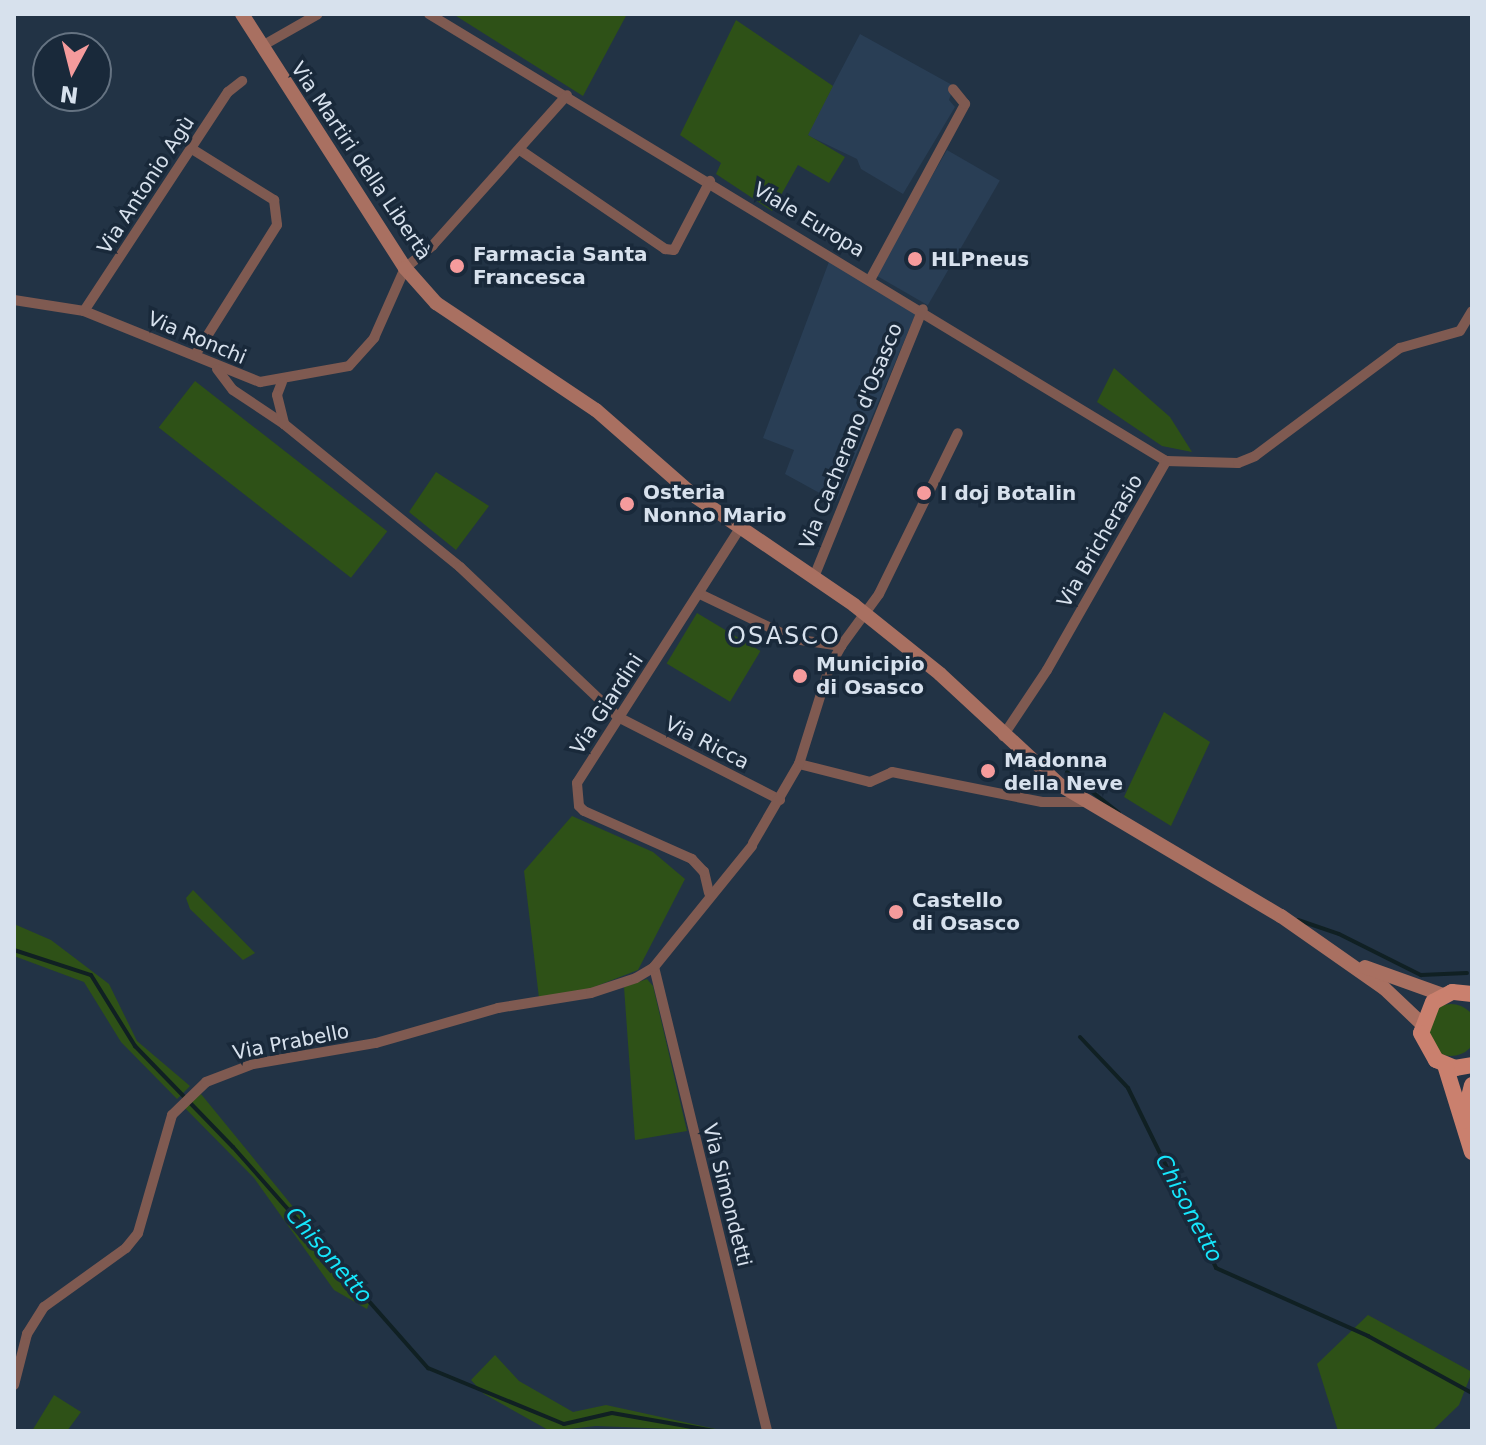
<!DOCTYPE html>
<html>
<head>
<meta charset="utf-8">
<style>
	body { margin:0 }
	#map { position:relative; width:1486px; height:1445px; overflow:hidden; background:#223345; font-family:"DejaVu Sans",sans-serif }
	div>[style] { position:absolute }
	.built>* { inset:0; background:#293e55; transform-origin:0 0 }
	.green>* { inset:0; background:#2e5117; transform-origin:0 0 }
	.round { border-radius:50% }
	.stream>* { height:4px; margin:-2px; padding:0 2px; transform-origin:2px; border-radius:2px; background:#102023 }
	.street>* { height:10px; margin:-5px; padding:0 5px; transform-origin:5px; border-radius:5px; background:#7f5a51 }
	.secondary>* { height:14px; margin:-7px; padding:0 7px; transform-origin:7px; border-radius:7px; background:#a97061 }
	.primary>* { height:16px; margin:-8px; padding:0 8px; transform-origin:8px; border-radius:8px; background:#ca806e }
	.dots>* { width:22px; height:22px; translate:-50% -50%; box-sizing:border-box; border:4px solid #19293a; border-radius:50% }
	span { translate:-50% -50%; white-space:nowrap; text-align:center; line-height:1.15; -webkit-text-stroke:7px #19293a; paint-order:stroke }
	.street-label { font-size:20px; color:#d7e1ed }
	.poi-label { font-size:20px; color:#d7e1ed; font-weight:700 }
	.left { translate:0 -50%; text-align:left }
	.water-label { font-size:22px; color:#16e6fc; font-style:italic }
	.quarter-label { font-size:24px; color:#d7e1ed; letter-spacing:2px }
	.frame { position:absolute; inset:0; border:16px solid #d7e1ed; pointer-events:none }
	.north { position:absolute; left:32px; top:32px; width:80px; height:80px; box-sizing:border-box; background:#19293a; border:2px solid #657382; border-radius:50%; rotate:187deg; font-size:22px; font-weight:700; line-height:32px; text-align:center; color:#d7e1ed }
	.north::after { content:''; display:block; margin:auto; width:28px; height:36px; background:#f59b9c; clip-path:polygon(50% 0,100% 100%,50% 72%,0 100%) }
</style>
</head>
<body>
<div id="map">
	<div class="built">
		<i style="clip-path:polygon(860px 34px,954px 86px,949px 100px,955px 107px,903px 194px,861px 169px,857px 159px,807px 135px)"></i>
		<i style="left:947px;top:150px;width:61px;height:144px;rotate:30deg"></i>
		<i style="clip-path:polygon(830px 259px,916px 313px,836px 502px,785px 474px,794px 450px,763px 438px)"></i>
	</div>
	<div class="green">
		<i style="clip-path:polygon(453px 14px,627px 14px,583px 96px)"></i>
		<i style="clip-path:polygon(736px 20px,833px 86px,808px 135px,845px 157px,829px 183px,798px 165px,772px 211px,716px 174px,721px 163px,680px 135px)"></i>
		<i style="clip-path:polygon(1114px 368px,1170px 417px,1192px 452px,1162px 446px,1097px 402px)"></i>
		<i style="left:195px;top:381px;width:244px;height:59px;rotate:38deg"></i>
		<i style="clip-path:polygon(436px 472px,489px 506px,456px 550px,409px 512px)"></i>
		<i style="left:697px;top:613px;width:74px;height:59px;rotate:31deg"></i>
		<i style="clip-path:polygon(1164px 712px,1210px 742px,1171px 826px,1124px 797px)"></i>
		<i style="clip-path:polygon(572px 816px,653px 852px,685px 879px,638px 970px,589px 989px,539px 998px,524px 871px)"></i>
		<i style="clip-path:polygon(193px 890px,255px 953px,243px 960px,190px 909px,186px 898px)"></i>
		<i style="clip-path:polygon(14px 924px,51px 940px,109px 984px,137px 1041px,190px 1086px,177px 1099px,121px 1042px,84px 982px,14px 956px)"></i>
		<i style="clip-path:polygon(647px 979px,653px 986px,687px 1131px,635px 1140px,624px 987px)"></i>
		<i class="round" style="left:1425px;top:1004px;width:52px;height:52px"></i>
		<i style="clip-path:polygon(201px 1094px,370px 1301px,367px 1309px,334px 1290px,254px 1178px,185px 1108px)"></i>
		<i style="clip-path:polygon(1368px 1315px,1472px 1372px,1459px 1405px,1432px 1431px,1338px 1431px,1317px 1364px)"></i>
		<i style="clip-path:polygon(495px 1355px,519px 1381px,573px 1412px,606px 1405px,725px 1431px,596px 1426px,550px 1431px,484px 1394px,471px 1380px)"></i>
		<i style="clip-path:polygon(54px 1395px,81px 1412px,67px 1431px,32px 1431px)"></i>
	</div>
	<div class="stream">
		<i style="left:1067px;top:772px;width:66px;rotate:38.3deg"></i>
		<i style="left:1298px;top:920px;width:43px;rotate:18.9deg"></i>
		<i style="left:1339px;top:934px;width:92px;rotate:26.6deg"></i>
		<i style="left:1421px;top:975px;width:46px;rotate:-2.5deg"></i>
		<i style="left:14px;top:950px;width:81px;rotate:18deg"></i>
		<i style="left:91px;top:975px;width:84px;rotate:58.2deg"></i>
		<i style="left:135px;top:1046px;width:141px;rotate:45.9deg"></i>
		<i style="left:233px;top:1147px;width:295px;rotate:48.6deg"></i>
		<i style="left:428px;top:1368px;width:147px;rotate:22.4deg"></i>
		<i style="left:564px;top:1424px;width:49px;rotate:-12.9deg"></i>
		<i style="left:612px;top:1413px;width:104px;rotate:10deg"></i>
		<i style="left:1080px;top:1037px;width:70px;rotate:46.7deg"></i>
		<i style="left:1128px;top:1088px;width:200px;rotate:63.9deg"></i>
		<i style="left:1216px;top:1268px;width:167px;rotate:24.1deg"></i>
		<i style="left:1368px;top:1336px;width:119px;rotate:28.7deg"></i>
	</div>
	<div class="street">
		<i style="left:429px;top:14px;width:862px;rotate:31.24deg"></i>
		<i style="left:262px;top:46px;width:64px;rotate:-29.7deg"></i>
		<i style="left:192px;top:149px;width:97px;rotate:31.9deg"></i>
		<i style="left:274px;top:200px;width:25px;rotate:83deg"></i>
		<i style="left:277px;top:225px;width:154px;rotate:122.2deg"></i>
		<i style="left:520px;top:150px;width:176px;rotate:34.3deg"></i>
		<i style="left:665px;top:249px;width:9px;rotate:6deg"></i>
		<i style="left:674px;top:250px;width:78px;rotate:-62.4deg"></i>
		<i style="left:871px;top:278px;width:198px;rotate:-61.6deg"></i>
		<i style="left:965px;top:104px;width:19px;rotate:-129deg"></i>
		<i style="left:14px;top:300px;width:71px;rotate:8.9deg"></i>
		<i style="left:84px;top:311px;width:190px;rotate:22deg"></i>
		<i style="left:260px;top:382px;width:90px;rotate:-10.2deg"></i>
		<i style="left:349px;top:366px;width:38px;rotate:-48deg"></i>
		<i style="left:374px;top:338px;width:77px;rotate:-66.1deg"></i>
		<i style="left:405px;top:268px;width:36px;rotate:-39deg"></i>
		<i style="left:433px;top:245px;width:201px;rotate:-48.2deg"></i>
		<i style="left:84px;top:311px;width:262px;rotate:-56.7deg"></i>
		<i style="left:228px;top:92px;width:18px;rotate:-38deg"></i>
		<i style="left:217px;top:369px;width:26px;rotate:53deg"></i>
		<i style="left:233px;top:390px;width:61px;rotate:33.7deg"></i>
		<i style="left:284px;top:424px;width:227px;rotate:39.1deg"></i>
		<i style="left:460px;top:567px;width:218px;rotate:43.5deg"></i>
		<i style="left:618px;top:717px;width:182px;rotate:27.1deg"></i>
		<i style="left:282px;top:382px;width:14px;rotate:111deg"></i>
		<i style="left:277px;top:395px;width:30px;rotate:76deg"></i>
		<i style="left:814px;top:577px;width:289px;rotate:-67.9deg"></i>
		<i style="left:702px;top:595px;width:102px;rotate:25.6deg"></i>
		<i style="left:794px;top:639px;width:48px;rotate:8.5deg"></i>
		<i style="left:841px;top:646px;width:64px;rotate:-53.8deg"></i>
		<i style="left:879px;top:594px;width:179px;rotate:-63.9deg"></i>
		<i style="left:1003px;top:736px;width:79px;rotate:-56.3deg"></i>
		<i style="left:1047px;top:670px;width:241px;rotate:-60.3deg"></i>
		<i style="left:1166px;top:461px;width:72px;rotate:1.6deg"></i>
		<i style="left:1238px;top:463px;width:18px;rotate:-22deg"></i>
		<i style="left:1255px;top:456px;width:181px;rotate:-36.7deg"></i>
		<i style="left:1400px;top:348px;width:62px;rotate:-15.8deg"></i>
		<i style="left:1460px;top:331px;width:23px;rotate:-59deg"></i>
		<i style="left:799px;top:764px;width:73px;rotate:14.2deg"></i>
		<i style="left:870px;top:782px;width:24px;rotate:-24deg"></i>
		<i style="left:892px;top:772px;width:153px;rotate:11.3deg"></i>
		<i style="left:1042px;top:802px;width:44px"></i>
		<i style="left:753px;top:843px;width:91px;rotate:-59.8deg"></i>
		<i style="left:799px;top:764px;width:101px;rotate:-72.6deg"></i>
		<i style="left:829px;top:668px;width:25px;rotate:-61deg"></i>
		<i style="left:709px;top:893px;width:22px;rotate:-103deg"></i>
		<i style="left:704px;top:872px;width:18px;rotate:-133deg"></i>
		<i style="left:692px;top:859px;width:118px;rotate:-156deg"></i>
		<i style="left:584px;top:811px;width:7px;rotate:-135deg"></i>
		<i style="left:579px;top:806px;width:23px;rotate:-95deg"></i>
		<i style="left:577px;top:783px;width:304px;rotate:-57.4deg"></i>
		<i style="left:654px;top:967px;width:478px;rotate:76.3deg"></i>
		<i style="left:14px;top:1385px;width:53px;rotate:-75.7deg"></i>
		<i style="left:27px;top:1334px;width:32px;rotate:-58deg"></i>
		<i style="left:44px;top:1307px;width:101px;rotate:-35.7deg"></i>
		<i style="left:126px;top:1248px;width:19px;rotate:-51deg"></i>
		<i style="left:138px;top:1233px;width:123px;rotate:-73.9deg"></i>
		<i style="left:172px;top:1115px;width:47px;rotate:-44.1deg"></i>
		<i style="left:206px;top:1082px;width:50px;rotate:-21deg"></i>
		<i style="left:253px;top:1064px;width:125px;rotate:-9.7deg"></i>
		<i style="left:376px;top:1043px;width:127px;rotate:-16deg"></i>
		<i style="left:498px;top:1008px;width:94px;rotate:-9.2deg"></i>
		<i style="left:591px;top:993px;width:47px;rotate:-18.4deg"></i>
		<i style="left:636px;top:978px;width:21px;rotate:-31deg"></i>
		<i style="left:654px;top:967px;width:156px;rotate:-51deg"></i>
	</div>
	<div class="secondary">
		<i style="left:242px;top:14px;width:302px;rotate:57.3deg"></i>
		<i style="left:405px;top:268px;width:47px;rotate:48.5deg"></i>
		<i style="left:436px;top:303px;width:192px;rotate:33.8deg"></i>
		<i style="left:596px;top:410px;width:129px;rotate:41.2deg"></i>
		<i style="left:693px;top:495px;width:195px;rotate:34.3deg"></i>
		<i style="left:854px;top:605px;width:110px;rotate:38.7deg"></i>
		<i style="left:940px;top:674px;width:163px;rotate:42.8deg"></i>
		<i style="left:1060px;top:785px;width:257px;rotate:30.7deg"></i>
		<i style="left:1281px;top:916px;width:126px;rotate:35deg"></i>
		<i style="left:1384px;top:988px;width:51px;rotate:43.4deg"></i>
		<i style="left:1365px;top:967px;width:83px;rotate:19.7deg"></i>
	</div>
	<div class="primary">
		<i style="left:1472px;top:994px;width:20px;rotate:-174deg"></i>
		<i style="left:1452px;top:992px;width:21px;rotate:152deg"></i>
		<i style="left:1433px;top:1002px;width:33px;rotate:111deg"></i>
		<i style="left:1421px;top:1033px;width:31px;rotate:61deg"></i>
		<i style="left:1436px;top:1060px;width:21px;rotate:23deg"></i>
		<i style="left:1455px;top:1068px;width:17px;rotate:-10deg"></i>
		<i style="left:1445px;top:1065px;width:91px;rotate:72.8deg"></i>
		<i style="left:1463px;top:1121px;width:37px;rotate:-76deg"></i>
	</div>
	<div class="dots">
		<i style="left:915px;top:259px;background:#f59b9c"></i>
		<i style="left:457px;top:266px;background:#f59b9c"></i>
		<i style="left:924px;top:493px;background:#f59b9c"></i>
		<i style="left:627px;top:504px;background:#f59b9c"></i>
		<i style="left:800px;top:676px;background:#f59b9c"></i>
		<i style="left:988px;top:771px;background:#f59b9c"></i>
		<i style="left:896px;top:912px;background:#f59b9c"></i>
	</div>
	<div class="street-label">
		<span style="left:361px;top:161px;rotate:56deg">Via Martiri della Libertà</span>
		<span style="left:146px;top:185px;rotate:-57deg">Via Antonio Agù</span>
		<span style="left:809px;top:220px;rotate:31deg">Viale Europa</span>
		<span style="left:197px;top:338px;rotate:23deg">Via Ronchi</span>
		<span style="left:851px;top:436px;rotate:-68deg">Via Cacherano d'Osasco</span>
		<span style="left:1100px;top:541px;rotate:-60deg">Via Bricherasio</span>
		<span style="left:607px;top:704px;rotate:-57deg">Via Giardini</span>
		<span style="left:707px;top:743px;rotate:27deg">Via Ricca</span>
		<span style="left:291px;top:1042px;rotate:-11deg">Via Prabello</span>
		<span style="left:727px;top:1195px;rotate:76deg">Via Simondetti</span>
	</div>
	<div class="poi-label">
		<span class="left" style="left:473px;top:266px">Farmacia Santa<br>Francesca</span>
		<span class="left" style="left:931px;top:259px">HLPneus</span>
		<span class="left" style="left:643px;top:504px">Osteria<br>Nonno Mario</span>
		<span class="left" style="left:940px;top:493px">I doj Botalin</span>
		<span class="left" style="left:816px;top:676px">Municipio<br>di Osasco</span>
		<span class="left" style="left:1004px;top:772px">Madonna<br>della Neve</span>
		<span class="left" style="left:912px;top:912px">Castello<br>di Osasco</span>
	</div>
	<div class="water-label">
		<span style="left:1189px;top:1208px;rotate:62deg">Chisonetto</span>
		<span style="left:329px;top:1255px;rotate:49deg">Chisonetto</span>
	</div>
	<div class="quarter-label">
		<span style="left:784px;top:637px">OSASCO</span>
	</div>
	<div class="frame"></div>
	<div class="north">N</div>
</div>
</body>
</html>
